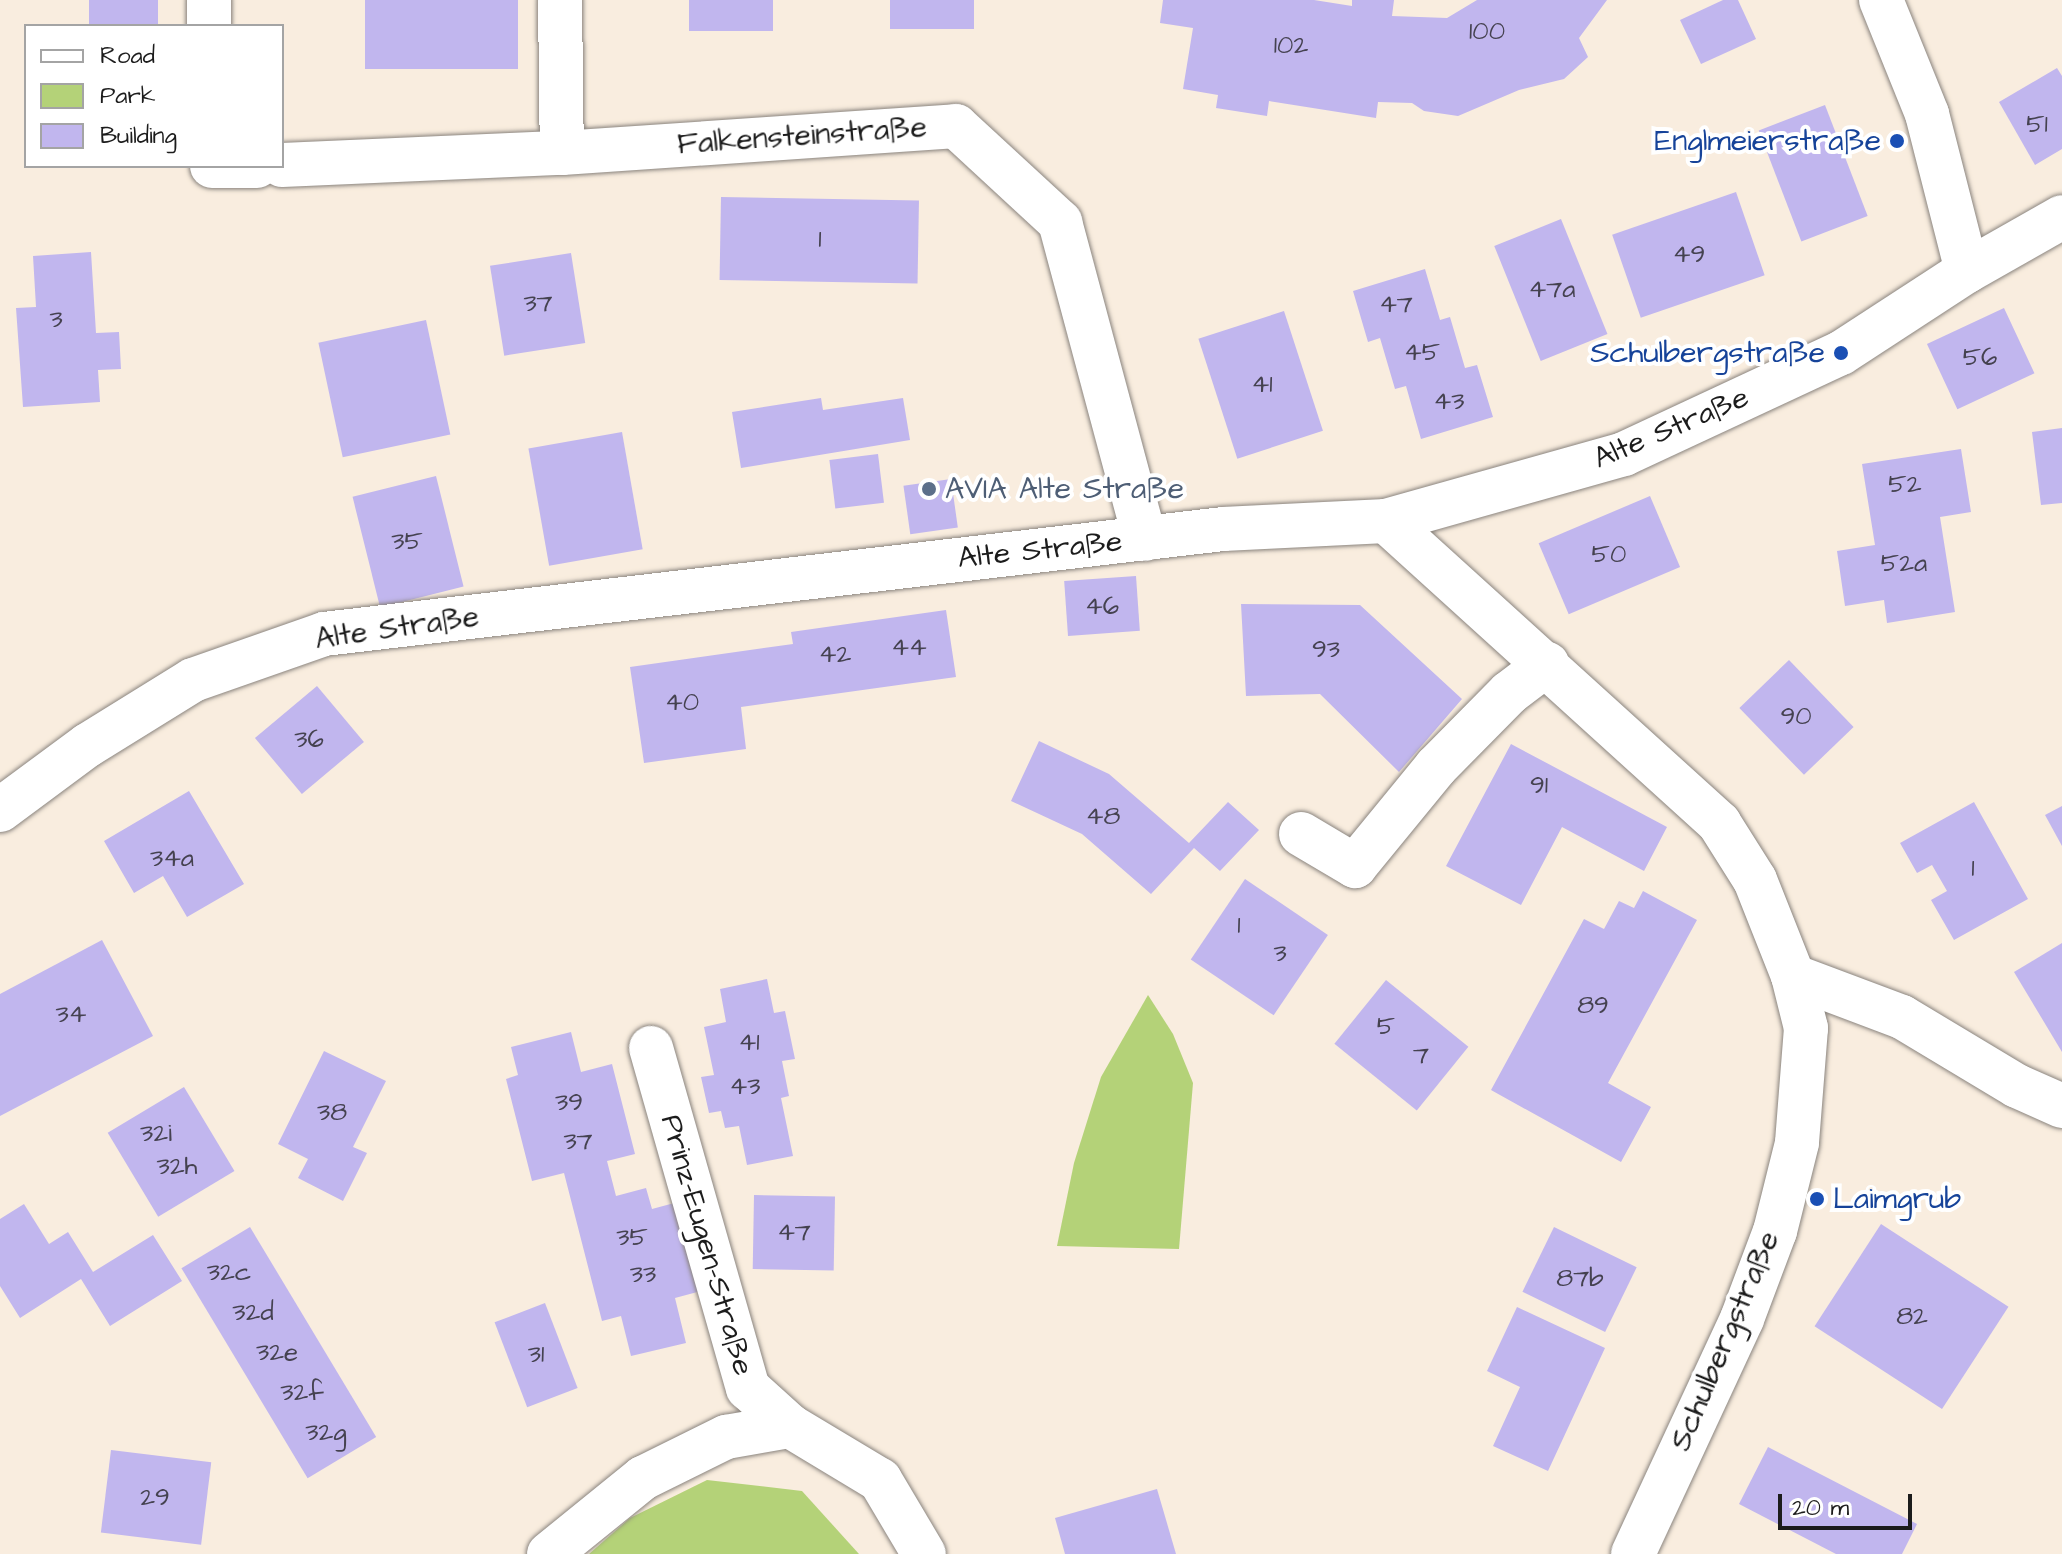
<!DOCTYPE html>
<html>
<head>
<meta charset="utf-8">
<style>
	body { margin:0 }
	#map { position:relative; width:2062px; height:1554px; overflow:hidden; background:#f9eddf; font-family:"Architects Daughter",sans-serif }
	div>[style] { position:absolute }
	.green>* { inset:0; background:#b4d278 }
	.building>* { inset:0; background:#c1b6ee; transform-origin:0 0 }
	.roads { filter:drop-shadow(0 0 2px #8a847e) drop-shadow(0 0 2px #8a847e) }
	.street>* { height:44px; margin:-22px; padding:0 22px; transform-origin:22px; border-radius:22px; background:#fff }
	.secondary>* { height:44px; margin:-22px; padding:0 22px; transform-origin:22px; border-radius:22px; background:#fff }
	.dots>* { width:22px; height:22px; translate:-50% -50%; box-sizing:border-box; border:4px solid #fff; border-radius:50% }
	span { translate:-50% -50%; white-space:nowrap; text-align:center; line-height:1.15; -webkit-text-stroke:8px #fff; paint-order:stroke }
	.number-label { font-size:26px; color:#454250 }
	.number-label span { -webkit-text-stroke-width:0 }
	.street-label { font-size:30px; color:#1c1c1c }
	.transit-label { font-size:30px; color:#164399 }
	.right { translate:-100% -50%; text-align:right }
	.left { translate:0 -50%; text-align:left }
	.service-label { font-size:30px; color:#4e5e75 }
	.legend { position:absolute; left:24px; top:24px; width:260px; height:144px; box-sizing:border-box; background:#fff; border:2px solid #a4a4a4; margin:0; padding:10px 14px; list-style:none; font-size:24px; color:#1c1c1c }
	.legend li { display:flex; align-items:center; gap:16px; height:40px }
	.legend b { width:40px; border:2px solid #a4a4a4 }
	.scale { position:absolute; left:1778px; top:1494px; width:134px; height:36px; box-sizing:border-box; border:4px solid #1c1c1c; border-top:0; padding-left:10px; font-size:24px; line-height:28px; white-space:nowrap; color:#1c1c1c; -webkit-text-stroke:6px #fff; paint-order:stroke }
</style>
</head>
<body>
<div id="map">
	<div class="green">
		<i style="clip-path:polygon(1148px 995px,1173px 1034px,1193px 1083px,1179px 1249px,1057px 1246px,1074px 1163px,1101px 1077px)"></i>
		<i style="clip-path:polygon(707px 1480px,802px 1491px,859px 1554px,589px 1554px,630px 1518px)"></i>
	</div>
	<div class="building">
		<i style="left:89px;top:0;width:69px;height:26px"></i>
		<i style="left:365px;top:0;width:153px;height:69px"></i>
		<i style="left:689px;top:0;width:84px;height:31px"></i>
		<i style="left:890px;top:0;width:84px;height:29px"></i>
		<i style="clip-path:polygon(1163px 0,1314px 0,1352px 6px,1352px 0,1394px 0,1392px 16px,1447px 18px,1477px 0,1607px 0,1579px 38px,1588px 57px,1564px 79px,1519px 90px,1458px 116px,1424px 111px,1412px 103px,1378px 102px,1376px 118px,1269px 101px,1267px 116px,1216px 108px,1218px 95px,1183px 89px,1193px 28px,1160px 23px)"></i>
		<i style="clip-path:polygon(1723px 0,1738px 0,1756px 39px,1701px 64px,1680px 20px)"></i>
		<i style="clip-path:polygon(2057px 68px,2062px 76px,2062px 149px,2035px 165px,1999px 102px)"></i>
		<i style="left:1825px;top:105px;width:119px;height:71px;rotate:69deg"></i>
		<i style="left:1736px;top:192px;width:88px;height:131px;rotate:71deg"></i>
		<i style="left:721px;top:197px;width:198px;height:83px;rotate:1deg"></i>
		<i style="left:1561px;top:219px;width:124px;height:72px;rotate:68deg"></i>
		<i style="clip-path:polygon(91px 252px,96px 333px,119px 332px,121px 369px,98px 370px,100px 402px,23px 407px,16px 308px,36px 307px,33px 256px)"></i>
		<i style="left:571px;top:253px;width:91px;height:82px;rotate:81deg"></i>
		<i style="clip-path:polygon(1425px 269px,1440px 320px,1450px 317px,1465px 368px,1477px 365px,1493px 417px,1421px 439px,1406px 386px,1395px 389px,1380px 338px,1368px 342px,1353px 291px)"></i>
		<i style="left:2004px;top:308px;width:72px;height:85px;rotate:65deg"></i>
		<i style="left:1284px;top:311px;width:126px;height:90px;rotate:72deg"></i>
		<i style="left:426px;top:320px;width:117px;height:110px;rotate:78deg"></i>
		<i style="clip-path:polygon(821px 398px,823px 410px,903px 398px,910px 440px,741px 468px,732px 412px)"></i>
		<i style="clip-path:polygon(2062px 428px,2062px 503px,2041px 505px,2032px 432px)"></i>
		<i style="left:622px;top:432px;width:119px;height:95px;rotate:80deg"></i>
		<i style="clip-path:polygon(1961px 449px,1971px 512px,1940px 517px,1955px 612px,1887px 623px,1884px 600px,1845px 606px,1837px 551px,1875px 545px,1862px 464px)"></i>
		<i style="left:878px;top:454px;width:49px;height:49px;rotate:83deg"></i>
		<i style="left:436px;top:476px;width:114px;height:86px;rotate:76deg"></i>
		<i style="left:951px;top:479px;width:49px;height:48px;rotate:82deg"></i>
		<i style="left:1650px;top:496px;width:77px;height:121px;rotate:67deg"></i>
		<i style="left:1136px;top:576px;width:55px;height:72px;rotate:86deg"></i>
		<i style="clip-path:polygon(1241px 604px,1360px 605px,1462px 699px,1399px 772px,1320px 694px,1246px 696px)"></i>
		<i style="clip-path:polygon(946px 610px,956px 677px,741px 707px,746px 749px,644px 763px,630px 667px,793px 644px,791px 632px)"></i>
		<i style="left:1789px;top:660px;width:93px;height:69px;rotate:46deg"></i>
		<i style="left:317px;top:686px;width:73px;height:81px;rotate:50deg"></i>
		<i style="clip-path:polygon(1039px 741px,1109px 774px,1189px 843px,1228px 802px,1259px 830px,1220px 871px,1194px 848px,1151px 894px,1082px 834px,1011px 801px)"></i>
		<i style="clip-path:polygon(1511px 744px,1667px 827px,1644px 871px,1562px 827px,1521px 905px,1446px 866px)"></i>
		<i style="clip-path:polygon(189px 791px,244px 884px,187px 917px,163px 876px,134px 893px,104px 841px)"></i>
		<i style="clip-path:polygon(1974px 802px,2028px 899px,1954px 940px,1931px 900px,1947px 891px,1932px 865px,1917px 873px,1900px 843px)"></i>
		<i style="clip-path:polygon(2062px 806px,2062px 846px,2045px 815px)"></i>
		<i style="left:1245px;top:879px;width:100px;height:97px;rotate:34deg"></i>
		<i style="clip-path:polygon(1643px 891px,1697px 920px,1608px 1083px,1651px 1107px,1621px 1162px,1491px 1090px,1584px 919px,1604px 929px,1619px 901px,1634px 908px)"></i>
		<i style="clip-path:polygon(102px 940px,153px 1036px,0 1116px,0 994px)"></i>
		<i style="clip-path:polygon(2062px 943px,2062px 1052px,2014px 972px)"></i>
		<i style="clip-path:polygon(767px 979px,774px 1013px,785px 1011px,795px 1059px,782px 1061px,789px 1096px,781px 1098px,793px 1156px,747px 1165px,739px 1126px,725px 1128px,721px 1111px,709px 1113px,701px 1077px,714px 1075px,704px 1027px,726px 1022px,720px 989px)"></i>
		<i style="left:1386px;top:980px;width:106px;height:82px;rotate:39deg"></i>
		<i style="clip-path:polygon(571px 1032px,581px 1072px,612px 1064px,635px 1154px,607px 1161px,616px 1196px,646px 1188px,652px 1209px,678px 1202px,701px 1291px,675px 1298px,686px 1343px,631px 1356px,621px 1316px,602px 1321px,564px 1173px,532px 1181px,506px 1079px,518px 1075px,511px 1047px)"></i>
		<i style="clip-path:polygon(324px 1051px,386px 1081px,353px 1147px,367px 1153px,343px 1201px,298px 1178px,308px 1159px,278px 1144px)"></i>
		<i style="left:184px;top:1087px;width:98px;height:89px;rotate:59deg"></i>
		<i style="left:754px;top:1195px;width:81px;height:74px;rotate:1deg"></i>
		<i style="clip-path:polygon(24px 1204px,49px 1244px,68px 1232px,93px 1272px,153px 1235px,182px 1281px,110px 1326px,81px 1279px,20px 1318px,0 1286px,0 1219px)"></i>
		<i style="left:1881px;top:1224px;width:152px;height:122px;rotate:33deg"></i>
		<i style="left:250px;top:1227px;width:245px;height:80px;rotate:59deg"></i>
		<i style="left:1554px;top:1227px;width:92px;height:72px;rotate:26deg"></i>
		<i style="left:545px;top:1303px;width:91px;height:54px;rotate:69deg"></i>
		<i style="clip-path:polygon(1517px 1307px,1605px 1348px,1548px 1471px,1493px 1446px,1520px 1387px,1487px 1371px)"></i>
		<i style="clip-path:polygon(1768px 1447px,1917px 1524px,1902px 1554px,1836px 1554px,1739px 1504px)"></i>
		<i style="left:111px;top:1450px;width:101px;height:83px;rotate:7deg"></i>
		<i style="clip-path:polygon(1157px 1489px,1176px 1554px,1065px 1554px,1055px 1518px)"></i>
	</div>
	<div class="roads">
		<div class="street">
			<i style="left:209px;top:0;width:26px;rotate:90deg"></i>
			<i style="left:560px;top:0;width:153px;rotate:89.3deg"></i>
			<i style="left:1881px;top:0;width:123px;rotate:68deg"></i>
			<i style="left:1927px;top:114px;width:162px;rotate:75.7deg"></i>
			<i style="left:282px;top:165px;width:280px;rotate:-2.5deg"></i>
			<i style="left:562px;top:153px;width:395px;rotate:-3.9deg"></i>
			<i style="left:956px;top:126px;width:142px;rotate:42.7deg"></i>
			<i style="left:1060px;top:222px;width:328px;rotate:75deg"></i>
			<i style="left:212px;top:166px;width:45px"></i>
			<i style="left:1301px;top:834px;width:63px;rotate:30.7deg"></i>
			<i style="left:1355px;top:866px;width:128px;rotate:-50.7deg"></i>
			<i style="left:1436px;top:767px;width:104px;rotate:-45.4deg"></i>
			<i style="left:1509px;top:693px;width:48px;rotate:-37.3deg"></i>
			<i style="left:1793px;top:976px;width:116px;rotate:20.6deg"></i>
			<i style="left:1902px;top:1017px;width:134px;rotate:31deg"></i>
			<i style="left:2017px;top:1086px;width:49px;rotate:24deg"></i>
			<i style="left:651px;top:1048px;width:354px;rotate:74.1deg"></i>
			<i style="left:748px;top:1388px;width:57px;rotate:42.1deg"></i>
			<i style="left:790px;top:1426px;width:105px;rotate:31deg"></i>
			<i style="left:880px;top:1480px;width:86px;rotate:59.3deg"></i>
			<i style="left:549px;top:1554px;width:121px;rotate:-39deg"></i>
			<i style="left:643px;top:1478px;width:93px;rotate:-26.3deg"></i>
			<i style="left:726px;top:1437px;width:65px;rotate:-9.8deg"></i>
		</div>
		<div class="secondary">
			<i style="left:1386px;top:521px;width:450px;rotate:42.2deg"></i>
			<i style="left:1719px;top:823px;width:67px;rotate:57.7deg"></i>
			<i style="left:1755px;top:880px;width:103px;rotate:68.4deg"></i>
			<i style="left:1793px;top:976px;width:54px;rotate:76deg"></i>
			<i style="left:1806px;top:1028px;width:115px;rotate:94.5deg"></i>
			<i style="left:1797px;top:1143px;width:91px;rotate:104deg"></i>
			<i style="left:1775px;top:1231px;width:94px;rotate:110.6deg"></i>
			<i style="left:1742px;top:1319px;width:259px;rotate:114.9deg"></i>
			<i style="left:0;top:810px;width:109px;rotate:-36.5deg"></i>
			<i style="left:88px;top:745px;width:123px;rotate:-31.8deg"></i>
			<i style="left:193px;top:680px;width:139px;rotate:-19.3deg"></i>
			<i style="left:324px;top:634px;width:905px;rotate:-6.66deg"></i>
			<i style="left:1223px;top:529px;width:163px;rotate:-2.8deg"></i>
			<i style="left:1386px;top:521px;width:247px;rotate:-15.7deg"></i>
			<i style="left:1624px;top:454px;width:239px;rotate:-25deg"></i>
			<i style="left:1841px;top:353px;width:150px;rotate:-33.1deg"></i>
			<i style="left:1967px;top:271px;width:109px;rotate:-29.6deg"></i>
		</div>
	</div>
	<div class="dots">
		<i style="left:1897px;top:141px;background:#1a4fb4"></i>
		<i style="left:1841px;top:353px;background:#1a4fb4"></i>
		<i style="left:929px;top:489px;background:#5c6f8a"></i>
		<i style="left:1817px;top:1199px;background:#1a4fb4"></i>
	</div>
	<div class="number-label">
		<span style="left:1487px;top:32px">100</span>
		<span style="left:1291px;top:46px">102</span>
		<span style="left:2037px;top:125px">51</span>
		<span style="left:820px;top:240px">1</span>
		<span style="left:1689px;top:255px">49</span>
		<span style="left:1552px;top:290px">47a</span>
		<span style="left:538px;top:304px">37</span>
		<span style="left:1396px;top:305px">47</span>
		<span style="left:56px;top:320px">3</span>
		<span style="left:1422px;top:353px">45</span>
		<span style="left:1980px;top:358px">56</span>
		<span style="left:1262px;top:385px">41</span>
		<span style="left:1449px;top:402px">43</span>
		<span style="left:1905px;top:485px">52</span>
		<span style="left:407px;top:542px">35</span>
		<span style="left:1609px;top:555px">50</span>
		<span style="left:1904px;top:564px">52a</span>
		<span style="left:1102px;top:607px">46</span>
		<span style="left:909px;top:648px">44</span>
		<span style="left:1326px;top:650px">93</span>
		<span style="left:835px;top:655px">42</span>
		<span style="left:682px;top:703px">40</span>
		<span style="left:1796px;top:717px">90</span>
		<span style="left:309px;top:740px">36</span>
		<span style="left:1539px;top:786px">91</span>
		<span style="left:1103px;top:817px">48</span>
		<span style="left:172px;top:859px">34a</span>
		<span style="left:1973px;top:869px">1</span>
		<span style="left:1239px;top:926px">1</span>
		<span style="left:1280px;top:954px">3</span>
		<span style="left:1593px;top:1006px">89</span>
		<span style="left:71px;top:1015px">34</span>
		<span style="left:1386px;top:1027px">5</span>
		<span style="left:749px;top:1043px">41</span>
		<span style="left:1421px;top:1056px">7</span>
		<span style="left:745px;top:1087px">43</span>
		<span style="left:569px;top:1103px">39</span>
		<span style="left:332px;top:1113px">38</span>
		<span style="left:156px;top:1134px">32i</span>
		<span style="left:578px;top:1142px">37</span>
		<span style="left:177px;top:1167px">32h</span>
		<span style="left:794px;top:1233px">47</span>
		<span style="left:632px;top:1238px">35</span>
		<span style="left:229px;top:1273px">32c</span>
		<span style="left:643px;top:1275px">33</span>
		<span style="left:1580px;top:1279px">87b</span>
		<span style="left:253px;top:1313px">32d</span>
		<span style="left:1912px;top:1317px">82</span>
		<span style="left:277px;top:1353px">32e</span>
		<span style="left:536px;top:1355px">31</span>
		<span style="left:302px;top:1393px">32f</span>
		<span style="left:326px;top:1433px">32g</span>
		<span style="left:155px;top:1498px">29</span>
	</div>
	<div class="street-label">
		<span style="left:802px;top:136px;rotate:-4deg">Falkensteinstraße</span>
		<span style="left:1671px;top:428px;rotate:-23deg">Alte Straße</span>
		<span style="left:1040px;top:550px;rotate:-6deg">Alte Straße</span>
		<span style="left:397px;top:628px;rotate:-8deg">Alte Straße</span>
		<span style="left:707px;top:1245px;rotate:74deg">Prinz-Eugen-Straße</span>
		<span style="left:1725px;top:1341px;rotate:-67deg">Schulbergstraße</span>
	</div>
	<div class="transit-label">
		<span class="right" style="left:1881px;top:141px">Englmeierstraße</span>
		<span class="right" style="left:1825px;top:353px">Schulbergstraße</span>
		<span class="left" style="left:1833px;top:1199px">Laimgrub</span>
	</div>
	<div class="service-label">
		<span class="left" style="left:945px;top:489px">AVIA Alte Straße</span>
	</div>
	<ul class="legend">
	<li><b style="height:10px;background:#fff"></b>Road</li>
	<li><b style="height:22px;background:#b4d278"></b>Park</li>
	<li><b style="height:22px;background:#c1b6ee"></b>Building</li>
	</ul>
	<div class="scale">20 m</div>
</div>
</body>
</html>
